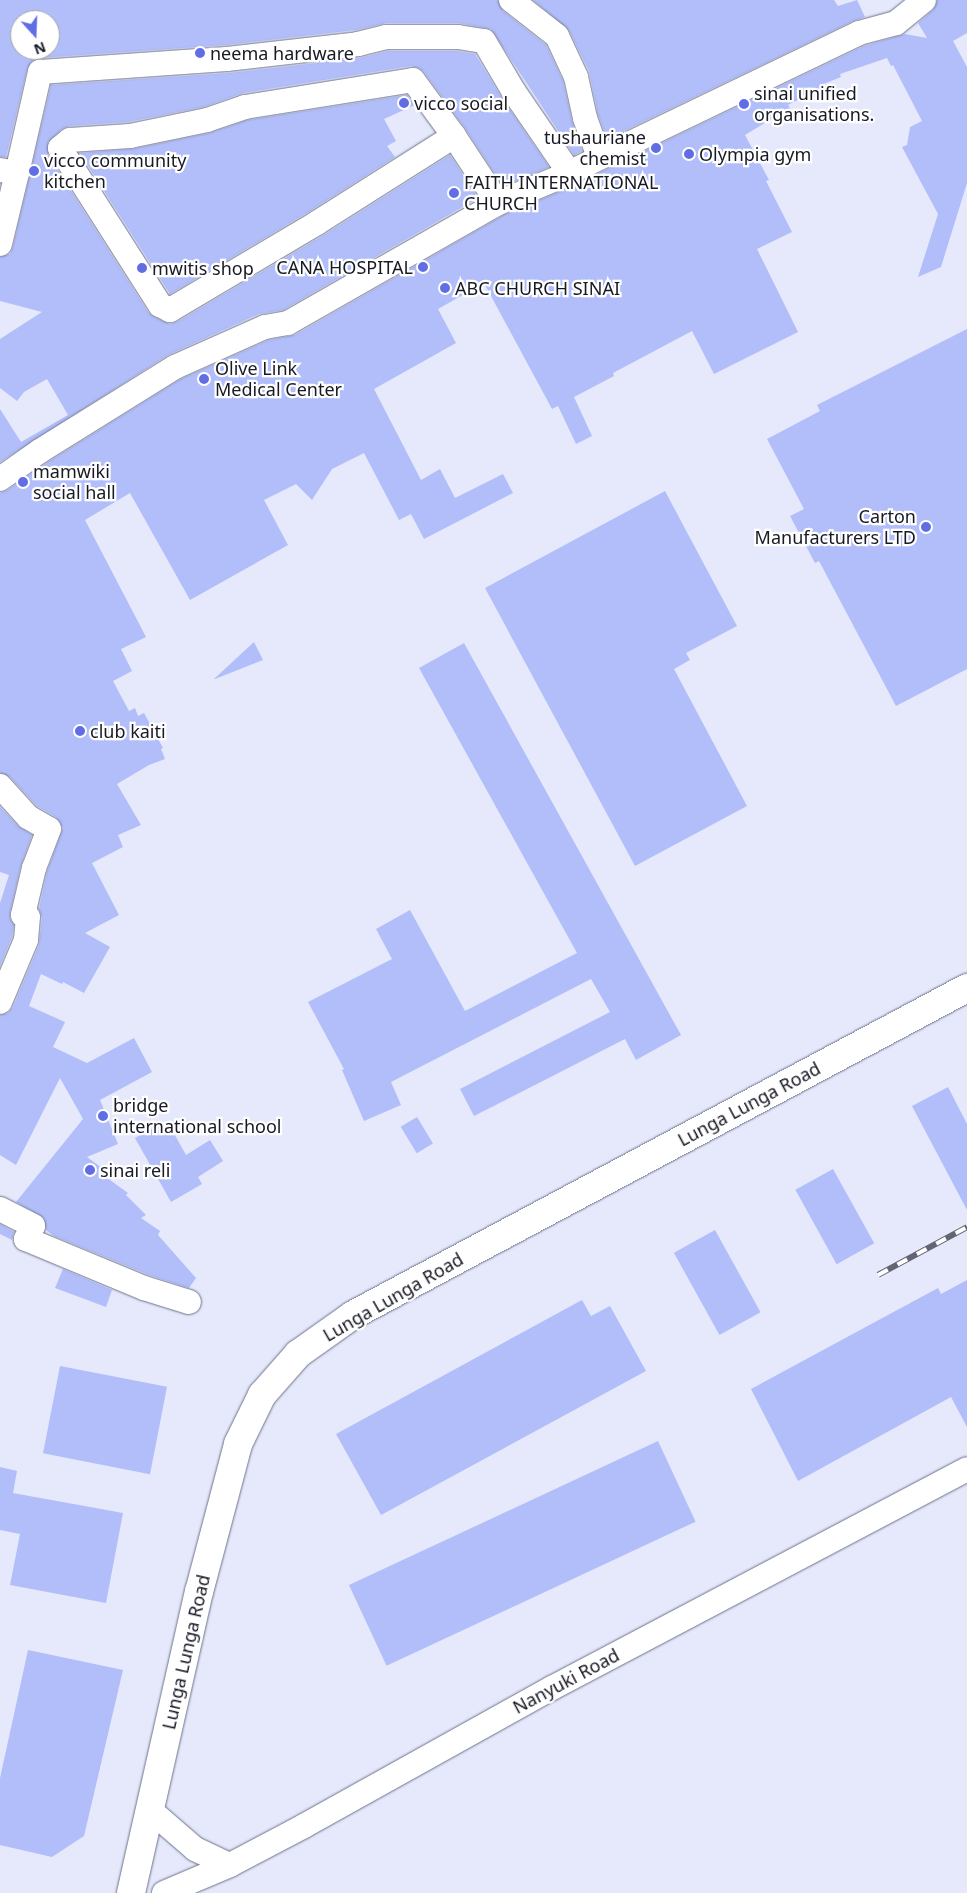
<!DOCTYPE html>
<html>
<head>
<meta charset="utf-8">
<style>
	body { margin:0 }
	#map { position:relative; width:967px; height:1893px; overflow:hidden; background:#e5e9fb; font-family:"Noto Sans",sans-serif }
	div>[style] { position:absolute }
	.building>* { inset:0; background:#b1befa; transform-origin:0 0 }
	.roads { filter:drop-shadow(0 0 1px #6d728c) drop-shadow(0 0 1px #6d728c) }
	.minor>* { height:24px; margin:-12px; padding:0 12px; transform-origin:12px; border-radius:12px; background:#fff }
	.major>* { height:28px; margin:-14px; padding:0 14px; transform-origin:14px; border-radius:14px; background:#fff }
	.rail>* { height:5.5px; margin-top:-2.75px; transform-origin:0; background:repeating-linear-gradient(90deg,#fff 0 11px,#636572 0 22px); box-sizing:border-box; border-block:1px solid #636572 }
	.dots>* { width:14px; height:14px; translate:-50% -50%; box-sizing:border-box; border:2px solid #fff; border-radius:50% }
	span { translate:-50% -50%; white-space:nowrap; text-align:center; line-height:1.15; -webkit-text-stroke:4.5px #fff; paint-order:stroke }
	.poi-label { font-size:18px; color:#171923 }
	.left { translate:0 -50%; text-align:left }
	.right { translate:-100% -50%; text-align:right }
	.street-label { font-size:18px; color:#171923 }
	.north { position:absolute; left:10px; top:10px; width:50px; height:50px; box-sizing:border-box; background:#fff; border:1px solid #a2a3a7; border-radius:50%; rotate:160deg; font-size:14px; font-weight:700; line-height:20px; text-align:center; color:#171923 }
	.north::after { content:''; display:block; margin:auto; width:18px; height:22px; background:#616de5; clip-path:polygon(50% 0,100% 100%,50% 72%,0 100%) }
</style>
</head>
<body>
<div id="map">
	<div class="building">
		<i style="clip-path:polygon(evenodd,0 0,498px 0,503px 11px,546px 45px,563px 81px,572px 121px,582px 151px,574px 155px,491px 29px,458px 23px,386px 23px,356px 30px,226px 45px,38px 58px,31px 62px,27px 69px,6px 157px,0 157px,0 0,20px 20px,50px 20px,50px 50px,20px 50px,20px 20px)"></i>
		<i style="clip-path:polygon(533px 0,834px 0,838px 6px,857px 0,865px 17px,853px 21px,607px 139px,598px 114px,589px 71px,569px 30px)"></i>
		<i style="clip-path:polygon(937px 0,967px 0,967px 33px,953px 41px,967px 67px,967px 183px,941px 267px,918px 277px,938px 214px,902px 147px,907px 145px,910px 127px,922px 121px,893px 65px,891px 66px,887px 58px,840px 74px,841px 77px,821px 85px,822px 87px,788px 105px,790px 108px,745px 135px,769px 180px,766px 181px,792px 232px,757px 249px,798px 332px,714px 374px,692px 331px,613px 373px,614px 376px,574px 397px,592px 436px,576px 444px,558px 406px,552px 409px,484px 283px,438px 309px,456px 343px,374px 389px,421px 480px,440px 469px,455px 498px,503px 474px,513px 493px,424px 539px,411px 514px,399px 520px,364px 453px,332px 469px,312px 500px,296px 484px,264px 500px,288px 545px,190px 600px,130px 493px,85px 520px,146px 637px,121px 649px,132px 671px,113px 681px,129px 711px,135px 708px,138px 716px,144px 713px,163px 748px,161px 749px,165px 759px,149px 765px,117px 784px,141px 825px,118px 835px,123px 847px,92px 863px,119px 915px,85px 933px,110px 947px,84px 993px,63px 982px,62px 984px,41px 974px,29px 1006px,65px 1022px,53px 1047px,87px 1063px,134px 1038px,152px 1072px,100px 1100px,118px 1144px,87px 1157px,113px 1176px,110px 1180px,128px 1193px,126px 1195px,146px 1215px,141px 1218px,160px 1231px,158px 1235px,196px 1278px,189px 1288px,149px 1275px,54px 1236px,46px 1230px,44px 1218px,16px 1202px,83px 1119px,60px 1078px,16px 1165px,0 1155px,0 1015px,8px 1013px,13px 1007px,39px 945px,42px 918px,39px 909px,47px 872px,63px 828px,56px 817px,37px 806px,10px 777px,0 773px,0 493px,8px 490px,48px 462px,181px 379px,269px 340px,295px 335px,504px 215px,564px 190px,864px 46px,905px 34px,927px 38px,918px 23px,933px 10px)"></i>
		<i style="clip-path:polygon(388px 51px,457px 51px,475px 54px,503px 100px,549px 167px,503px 186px,465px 128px,424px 72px,419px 68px,411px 66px,243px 93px,203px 107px,128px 122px,69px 126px,62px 129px,48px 142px,48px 155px,148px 312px,154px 317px,170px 324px,177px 322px,324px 235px,450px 155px,478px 198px,283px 310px,259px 314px,168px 355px,0 462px,0 409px,21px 442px,68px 415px,47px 379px,24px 392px,17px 401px,0 388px,0 339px,42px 312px,0 301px,0 257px,10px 254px,13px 247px,51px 85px,229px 73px,360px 58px)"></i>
		<i style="clip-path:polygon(407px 95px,415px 105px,384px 119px,396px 141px,387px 146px,395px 157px,310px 211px,170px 294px,80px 153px,133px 149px,210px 133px,248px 120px)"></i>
		<i style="clip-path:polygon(967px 329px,967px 669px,896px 706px,819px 561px,815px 563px,790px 516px,804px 509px,767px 439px,820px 411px,817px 405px)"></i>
		<i style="clip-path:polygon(665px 491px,737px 626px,686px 653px,690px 660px,674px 669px,747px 806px,635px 866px,485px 588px)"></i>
		<i style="clip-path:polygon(254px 642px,263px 660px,215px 679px,214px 679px)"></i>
		<i style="clip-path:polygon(464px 643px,681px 1035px,636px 1060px,625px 1039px,474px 1116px,460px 1089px,610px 1012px,591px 979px,391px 1082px,401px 1105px,364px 1121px,342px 1070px,344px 1069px,308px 1002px,392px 959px,376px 929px,410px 910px,465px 1011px,577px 953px,419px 668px)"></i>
		<i style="clip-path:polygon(0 807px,18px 826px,32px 835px,21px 865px,10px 912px,10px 919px,14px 925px,12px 937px,0 966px,0 903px,9px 875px,0 872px)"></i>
		<i style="clip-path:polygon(948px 1087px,967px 1124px,967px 1210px,912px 1106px)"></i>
		<i style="left:417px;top:1117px;width:31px;height:19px;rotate:59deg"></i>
		<i style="clip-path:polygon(167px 1121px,186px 1155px,210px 1140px,223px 1161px,198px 1177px,202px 1184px,171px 1202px,135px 1138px)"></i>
		<i style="left:833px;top:1169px;width:85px;height:43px;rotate:61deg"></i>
		<i style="clip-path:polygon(0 1224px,14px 1232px,12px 1240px,0 1234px)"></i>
		<i style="left:715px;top:1230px;width:94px;height:47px;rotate:61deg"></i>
		<i style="clip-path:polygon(63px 1269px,112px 1290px,106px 1307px,55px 1288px)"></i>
		<i style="clip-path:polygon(967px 1280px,967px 1427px,951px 1397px,798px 1481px,751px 1389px,938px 1288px,941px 1294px)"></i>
		<i style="clip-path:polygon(582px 1300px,591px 1316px,610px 1306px,646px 1371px,381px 1515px,336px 1434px)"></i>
		<i style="left:60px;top:1366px;width:109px;height:89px;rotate:11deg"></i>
		<i style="left:658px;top:1441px;width:89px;height:341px;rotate:65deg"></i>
		<i style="clip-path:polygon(0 1467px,17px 1471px,13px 1493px,123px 1513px,106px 1603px,10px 1585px,20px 1534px,0 1530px)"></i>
		<i style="clip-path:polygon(28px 1650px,123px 1670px,84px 1836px,52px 1857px,0 1845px,0 1778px)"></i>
	</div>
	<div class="roads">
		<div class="minor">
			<i style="left:511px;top:0;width:58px;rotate:38deg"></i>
			<i style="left:557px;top:36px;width:45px;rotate:65.1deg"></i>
			<i style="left:576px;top:77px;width:42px;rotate:77.6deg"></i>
			<i style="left:585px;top:118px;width:41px;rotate:70.3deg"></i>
			<i style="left:454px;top:136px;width:162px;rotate:147.6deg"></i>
			<i style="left:317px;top:223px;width:171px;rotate:149.4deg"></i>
			<i style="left:170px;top:310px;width:11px;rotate:-153deg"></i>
			<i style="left:160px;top:305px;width:186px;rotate:-122.5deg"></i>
			<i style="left:60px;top:148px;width:13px;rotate:-39deg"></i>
			<i style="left:70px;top:140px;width:60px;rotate:-3.8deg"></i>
			<i style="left:130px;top:136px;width:79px;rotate:-11.7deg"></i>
			<i style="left:207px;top:120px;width:40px;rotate:-18.9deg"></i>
			<i style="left:245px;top:107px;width:170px;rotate:-9.1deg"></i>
			<i style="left:413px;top:80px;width:69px;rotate:53.8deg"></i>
			<i style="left:454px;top:136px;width:80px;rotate:56.7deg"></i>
			<i style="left:0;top:170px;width:17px;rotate:10deg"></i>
			<i style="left:17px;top:173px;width:73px;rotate:103.5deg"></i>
			<i style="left:17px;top:173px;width:104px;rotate:-77.2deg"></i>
			<i style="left:40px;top:72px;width:187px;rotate:-4deg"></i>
			<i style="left:227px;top:59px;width:132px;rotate:-6.5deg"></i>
			<i style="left:358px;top:44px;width:29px;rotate:-14deg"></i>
			<i style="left:386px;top:37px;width:72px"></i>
			<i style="left:458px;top:37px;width:26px;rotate:9deg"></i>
			<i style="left:484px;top:41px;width:59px;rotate:59.5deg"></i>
			<i style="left:514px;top:92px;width:97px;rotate:55.5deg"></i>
			<i style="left:0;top:479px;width:49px;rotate:-35deg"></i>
			<i style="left:40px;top:451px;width:159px;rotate:-31.9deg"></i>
			<i style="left:175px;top:367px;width:98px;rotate:-24deg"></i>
			<i style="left:265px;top:327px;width:23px;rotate:-10deg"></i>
			<i style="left:288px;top:323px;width:242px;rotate:-29.7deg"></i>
			<i style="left:498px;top:203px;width:65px;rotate:-22.6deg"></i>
			<i style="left:558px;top:178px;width:334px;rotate:-25.7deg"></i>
			<i style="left:859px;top:33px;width:38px;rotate:-15deg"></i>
			<i style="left:896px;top:23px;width:36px;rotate:-39deg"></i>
			<i style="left:0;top:786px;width:42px;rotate:47.9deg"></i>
			<i style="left:28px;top:817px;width:24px;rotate:30deg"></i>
			<i style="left:49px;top:829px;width:42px;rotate:111deg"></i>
			<i style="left:34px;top:868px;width:48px;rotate:103.2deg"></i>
			<i style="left:23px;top:915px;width:5px;rotate:22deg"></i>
			<i style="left:28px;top:917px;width:23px;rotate:95deg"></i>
			<i style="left:26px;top:940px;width:67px;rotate:112.8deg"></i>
			<i style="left:0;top:1209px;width:37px;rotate:27deg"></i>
			<i style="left:33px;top:1226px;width:15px;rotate:118deg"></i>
			<i style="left:26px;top:1239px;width:128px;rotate:22.6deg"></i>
			<i style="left:144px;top:1288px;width:47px;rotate:17.3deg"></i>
			<i style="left:150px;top:1810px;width:60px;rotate:40.9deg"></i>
			<i style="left:195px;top:1849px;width:38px;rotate:25deg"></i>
			<i style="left:164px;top:1893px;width:72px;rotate:-23deg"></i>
			<i style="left:230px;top:1865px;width:84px;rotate:-27.8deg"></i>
			<i style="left:304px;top:1826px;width:284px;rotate:-29.1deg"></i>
			<i style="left:552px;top:1688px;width:469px;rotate:-27.8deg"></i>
		</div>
		<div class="major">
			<i style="left:131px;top:1893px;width:309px;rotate:-77.3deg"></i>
			<i style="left:199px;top:1592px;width:153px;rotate:-75.2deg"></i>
			<i style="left:238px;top:1444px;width:55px;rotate:-63.9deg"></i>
			<i style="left:262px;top:1395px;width:55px;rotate:-48.7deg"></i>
			<i style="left:298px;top:1354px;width:67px;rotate:-35.3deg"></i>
			<i style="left:353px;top:1315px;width:696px;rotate:-28.04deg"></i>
		</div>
	</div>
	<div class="rail">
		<i style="left:878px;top:1275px;width:101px;rotate:-28.3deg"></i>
	</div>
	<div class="dots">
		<i style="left:200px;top:53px;background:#616de5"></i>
		<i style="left:404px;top:103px;background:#616de5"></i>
		<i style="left:744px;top:104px;background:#616de5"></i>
		<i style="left:656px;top:148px;background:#616de5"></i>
		<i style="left:689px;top:154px;background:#616de5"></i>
		<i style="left:34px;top:171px;background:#616de5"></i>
		<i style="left:454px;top:193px;background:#616de5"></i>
		<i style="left:423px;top:267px;background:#616de5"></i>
		<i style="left:142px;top:268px;background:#616de5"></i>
		<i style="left:445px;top:288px;background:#616de5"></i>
		<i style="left:204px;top:379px;background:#616de5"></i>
		<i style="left:23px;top:482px;background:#616de5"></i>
		<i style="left:926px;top:527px;background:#616de5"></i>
		<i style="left:80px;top:731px;background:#616de5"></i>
		<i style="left:103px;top:1116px;background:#616de5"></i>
		<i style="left:90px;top:1170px;background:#616de5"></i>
	</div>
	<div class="poi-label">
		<span class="left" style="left:210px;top:53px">neema hardware</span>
		<span class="left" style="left:754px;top:104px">sinai unified<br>organisations.</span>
		<span class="left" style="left:414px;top:103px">vicco social</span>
		<span class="right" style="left:646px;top:148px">tushauriane<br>chemist</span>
		<span class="left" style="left:699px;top:154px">Olympia gym</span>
		<span class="left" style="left:44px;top:171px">vicco community<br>kitchen</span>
		<span class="left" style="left:464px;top:193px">FAITH INTERNATIONAL<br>CHURCH</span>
		<span class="right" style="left:413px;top:267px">CANA HOSPITAL</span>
		<span class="left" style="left:152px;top:268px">mwitis shop</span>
		<span class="left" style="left:455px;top:288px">ABC CHURCH SINAI</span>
		<span class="left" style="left:215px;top:379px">Olive Link<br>Medical Center</span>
		<span class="left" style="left:33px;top:482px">mamwiki<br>social hall</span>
		<span class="right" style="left:916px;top:527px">Carton<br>Manufacturers LTD</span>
		<span class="left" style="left:90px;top:731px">club kaiti</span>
		<span class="left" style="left:113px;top:1116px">bridge<br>international school</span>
		<span class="left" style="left:100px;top:1170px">sinai reli</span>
	</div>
	<div class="street-label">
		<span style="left:749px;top:1104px;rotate:-28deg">Lunga Lunga Road</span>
		<span style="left:393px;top:1297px;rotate:-30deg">Lunga Lunga Road</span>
		<span style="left:186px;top:1652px;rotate:-77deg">Lunga Lunga Road</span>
		<span style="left:566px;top:1681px;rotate:-28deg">Nanyuki Road</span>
	</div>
	<div class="north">N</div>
</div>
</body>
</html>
